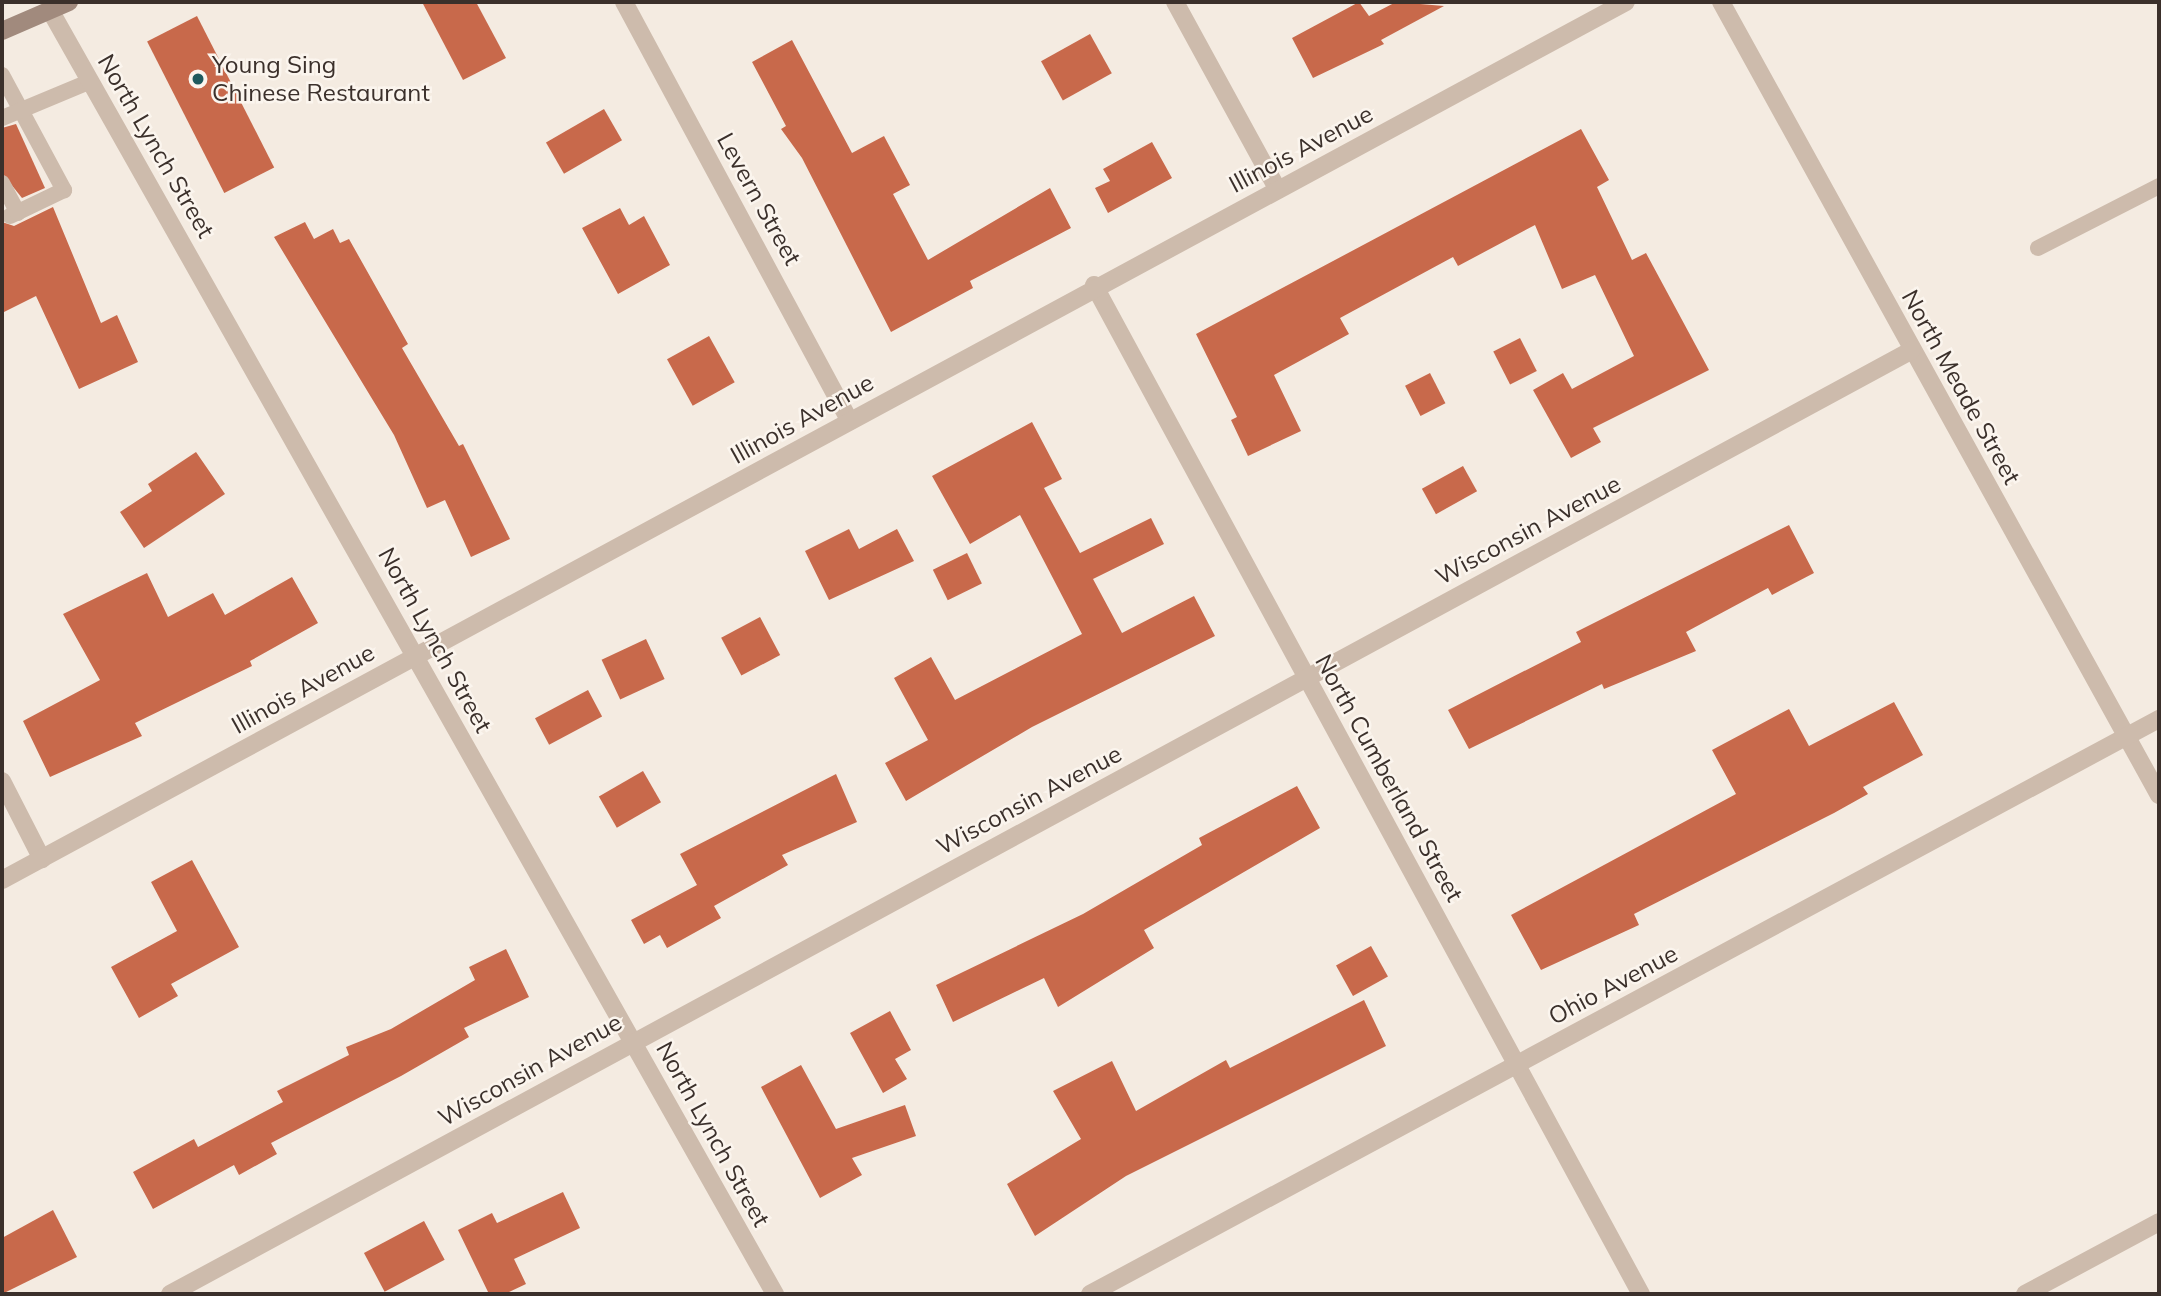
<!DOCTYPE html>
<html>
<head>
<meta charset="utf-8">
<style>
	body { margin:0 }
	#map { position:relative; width:2161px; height:1296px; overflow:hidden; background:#f4ebe1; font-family:Mulish,sans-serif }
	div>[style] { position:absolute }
	.building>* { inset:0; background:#c8694b; transform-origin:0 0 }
	.lane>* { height:16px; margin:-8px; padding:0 8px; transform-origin:8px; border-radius:8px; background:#cdbbac }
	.street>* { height:18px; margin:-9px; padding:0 9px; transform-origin:9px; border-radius:9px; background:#cdbbac }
	.secondary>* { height:18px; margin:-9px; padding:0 9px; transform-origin:9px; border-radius:9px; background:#a18a7d }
	.dots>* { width:19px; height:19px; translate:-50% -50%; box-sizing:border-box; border:4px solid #fbf5ee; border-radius:50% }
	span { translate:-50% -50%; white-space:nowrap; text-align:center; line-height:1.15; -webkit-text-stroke:5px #fbf5ee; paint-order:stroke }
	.poi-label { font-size:24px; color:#3b302b }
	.left { translate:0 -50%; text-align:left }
	.street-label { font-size:24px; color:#3b302b }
	.frame { position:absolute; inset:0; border:4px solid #3b302b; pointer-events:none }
</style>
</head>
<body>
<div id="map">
	<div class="building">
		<i style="clip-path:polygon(422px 2px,476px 2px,506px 58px,463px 80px)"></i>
		<i style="clip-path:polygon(1359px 2px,1369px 16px,1396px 2px,1444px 6px,1381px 40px,1384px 44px,1313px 78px,1292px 38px)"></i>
		<i style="left:197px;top:16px;width:170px;height:56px;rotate:63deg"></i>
		<i style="left:1090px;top:34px;width:45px;height:56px;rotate:61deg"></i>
		<i style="clip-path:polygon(792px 40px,852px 153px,884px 136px,910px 185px,893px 194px,928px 260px,1050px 188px,1071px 228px,970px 281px,973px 288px,891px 332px,802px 158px,781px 129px,786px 126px,752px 62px)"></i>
		<i style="left:604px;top:109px;width:36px;height:67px;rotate:60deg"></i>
		<i style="clip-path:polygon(16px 124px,45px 188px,22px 198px,2px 173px,2px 128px)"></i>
		<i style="clip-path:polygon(1581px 129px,1609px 180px,1597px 187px,1632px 260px,1646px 253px,1709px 370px,1593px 428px,1601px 442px,1571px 458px,1533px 390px,1563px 373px,1572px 389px,1634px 356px,1595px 275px,1562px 289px,1535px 225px,1458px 266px,1453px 257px,1340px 318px,1349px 334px,1274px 375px,1301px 431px,1248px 456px,1231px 420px,1237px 417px,1196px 334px)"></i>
		<i style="clip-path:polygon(1152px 142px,1172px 178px,1108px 213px,1095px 188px,1110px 181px,1103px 169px)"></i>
		<i style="clip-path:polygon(53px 207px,101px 323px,117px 315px,138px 362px,79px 389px,36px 296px,2px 313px,2px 222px,14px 226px)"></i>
		<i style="clip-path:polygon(620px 208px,629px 225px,644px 216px,670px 265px,618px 294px,582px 228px)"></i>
		<i style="clip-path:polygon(305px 222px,314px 239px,333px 229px,340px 243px,349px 239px,408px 344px,402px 348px,459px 446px,463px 444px,510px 539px,471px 557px,445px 500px,427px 508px,394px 435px,274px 237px)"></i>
		<i style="left:709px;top:336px;width:53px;height:48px;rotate:61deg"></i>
		<i style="left:1520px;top:338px;width:37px;height:30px;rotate:63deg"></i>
		<i style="left:1430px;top:373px;width:34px;height:28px;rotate:63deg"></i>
		<i style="clip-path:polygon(1032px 422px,1062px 479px,1044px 488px,1080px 553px,1151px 518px,1164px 544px,1093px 579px,1122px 633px,1194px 596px,1215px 636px,1032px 727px,906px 801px,885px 763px,928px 740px,894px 678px,931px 657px,955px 700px,1082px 634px,1020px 515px,970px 544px,932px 476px)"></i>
		<i style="clip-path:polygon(196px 452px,225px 494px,144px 548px,120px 512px,152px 491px,148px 484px)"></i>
		<i style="left:1463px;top:466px;width:29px;height:47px;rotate:61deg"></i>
		<i style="clip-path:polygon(1789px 525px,1814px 573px,1772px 595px,1768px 588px,1686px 632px,1696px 651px,1604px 689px,1602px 684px,1469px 749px,1448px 710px,1581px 642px,1576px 632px)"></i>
		<i style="clip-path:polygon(849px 529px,859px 549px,897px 529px,914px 561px,829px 600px,805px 551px)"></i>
		<i style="left:967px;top:553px;width:34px;height:38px;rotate:64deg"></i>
		<i style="clip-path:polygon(147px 573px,168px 617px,213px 593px,225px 615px,292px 577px,318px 623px,250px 661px,252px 666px,135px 723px,142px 736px,50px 777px,23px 721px,100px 680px,63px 614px)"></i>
		<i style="left:760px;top:617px;width:43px;height:44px;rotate:62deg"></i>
		<i style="left:646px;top:639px;width:44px;height:49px;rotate:65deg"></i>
		<i style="left:588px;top:690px;width:30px;height:60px;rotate:62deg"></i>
		<i style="clip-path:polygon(1894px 702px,1923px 755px,1863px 787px,1868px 794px,1834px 813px,1634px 914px,1639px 925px,1541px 970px,1511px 915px,1736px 794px,1712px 750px,1789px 709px,1809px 746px)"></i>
		<i style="left:643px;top:771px;width:36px;height:51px;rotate:60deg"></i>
		<i style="clip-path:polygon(836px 774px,857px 822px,782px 855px,788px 865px,714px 906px,721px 918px,667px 948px,660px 935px,644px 944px,631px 920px,697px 885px,680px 854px)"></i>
		<i style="clip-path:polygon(1297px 786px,1320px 828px,1144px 930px,1154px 948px,1058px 1007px,1044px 978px,953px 1022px,936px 985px,1083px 914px,1202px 845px,1199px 838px)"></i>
		<i style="clip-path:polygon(192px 860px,239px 947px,171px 984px,178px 996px,139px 1018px,111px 967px,177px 931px,151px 882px)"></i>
		<i style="left:1371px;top:946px;width:35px;height:40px;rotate:61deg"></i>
		<i style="clip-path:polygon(506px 949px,529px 997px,464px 1028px,469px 1037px,401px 1076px,271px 1143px,277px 1154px,239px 1175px,234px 1165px,153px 1209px,133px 1172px,194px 1139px,198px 1147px,283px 1102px,277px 1091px,349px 1055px,346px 1047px,391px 1029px,475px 980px,469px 967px)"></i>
		<i style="clip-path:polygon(1364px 1000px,1386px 1046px,1126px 1176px,1035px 1236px,1007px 1184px,1081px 1139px,1053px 1091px,1112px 1061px,1136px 1111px,1226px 1060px,1230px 1068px)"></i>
		<i style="clip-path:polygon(890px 1011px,911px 1050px,895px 1059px,907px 1079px,883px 1093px,850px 1033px)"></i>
		<i style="clip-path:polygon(801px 1065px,836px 1129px,905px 1105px,916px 1136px,852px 1158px,862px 1175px,820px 1198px,761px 1087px)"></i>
		<i style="clip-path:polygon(563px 1192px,580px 1228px,514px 1259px,526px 1284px,505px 1294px,489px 1294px,458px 1230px,492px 1213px,497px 1223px)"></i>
		<i style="clip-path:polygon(53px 1210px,77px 1257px,2px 1294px,2px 1238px)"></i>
		<i style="left:424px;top:1221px;width:44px;height:68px;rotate:62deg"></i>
	</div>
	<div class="lane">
		<i style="left:2px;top:75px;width:131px;rotate:61.7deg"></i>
		<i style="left:64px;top:190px;width:60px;rotate:154.3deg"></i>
		<i style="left:2px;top:118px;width:96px;rotate:-22.6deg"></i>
		<i style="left:2px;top:183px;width:34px;rotate:62deg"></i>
		<i style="left:2038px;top:248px;width:136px;rotate:-27.1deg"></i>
	</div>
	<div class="street">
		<i style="left:624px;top:2px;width:476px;rotate:61.7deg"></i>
		<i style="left:1175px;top:2px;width:214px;rotate:61.3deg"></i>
		<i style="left:1721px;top:2px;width:906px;rotate:61.09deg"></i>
		<i style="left:50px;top:10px;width:1475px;rotate:60.55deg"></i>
		<i style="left:1094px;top:285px;width:1148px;rotate:61.54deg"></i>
		<i style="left:2px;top:781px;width:88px;rotate:62.9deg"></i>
		<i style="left:2px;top:880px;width:1846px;rotate:-28.4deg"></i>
		<i style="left:170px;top:1294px;width:1981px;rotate:-28.45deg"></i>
		<i style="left:1090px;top:1294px;width:1214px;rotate:-28.28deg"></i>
		<i style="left:2025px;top:1294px;width:152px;rotate:-28.2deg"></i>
	</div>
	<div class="secondary">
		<i style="left:2px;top:31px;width:73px;rotate:-23.4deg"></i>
	</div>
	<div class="dots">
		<i style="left:198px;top:79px;background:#1f5a5e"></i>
	</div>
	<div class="poi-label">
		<span class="left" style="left:212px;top:79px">Young Sing<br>Chinese Restaurant</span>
	</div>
	<div class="street-label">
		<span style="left:156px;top:146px;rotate:60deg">North Lynch Street</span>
		<span style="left:1301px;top:149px;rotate:-28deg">Illinois Avenue</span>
		<span style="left:759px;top:199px;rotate:61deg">Levern Street</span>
		<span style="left:1961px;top:387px;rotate:61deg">North Meade Street</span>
		<span style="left:802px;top:419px;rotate:-29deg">Illinois Avenue</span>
		<span style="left:1528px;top:530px;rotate:-28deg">Wisconsin Avenue</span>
		<span style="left:435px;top:640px;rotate:61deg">North Lynch Street</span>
		<span style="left:303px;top:689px;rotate:-29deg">Illinois Avenue</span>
		<span style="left:1389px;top:778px;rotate:61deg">North Cumberland Street</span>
		<span style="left:1029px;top:800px;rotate:-28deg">Wisconsin Avenue</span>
		<span style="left:1613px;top:985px;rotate:-28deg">Ohio Avenue</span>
		<span style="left:530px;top:1070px;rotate:-29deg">Wisconsin Avenue</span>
		<span style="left:713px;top:1134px;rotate:61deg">North Lynch Street</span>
	</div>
	<div class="frame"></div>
</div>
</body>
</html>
